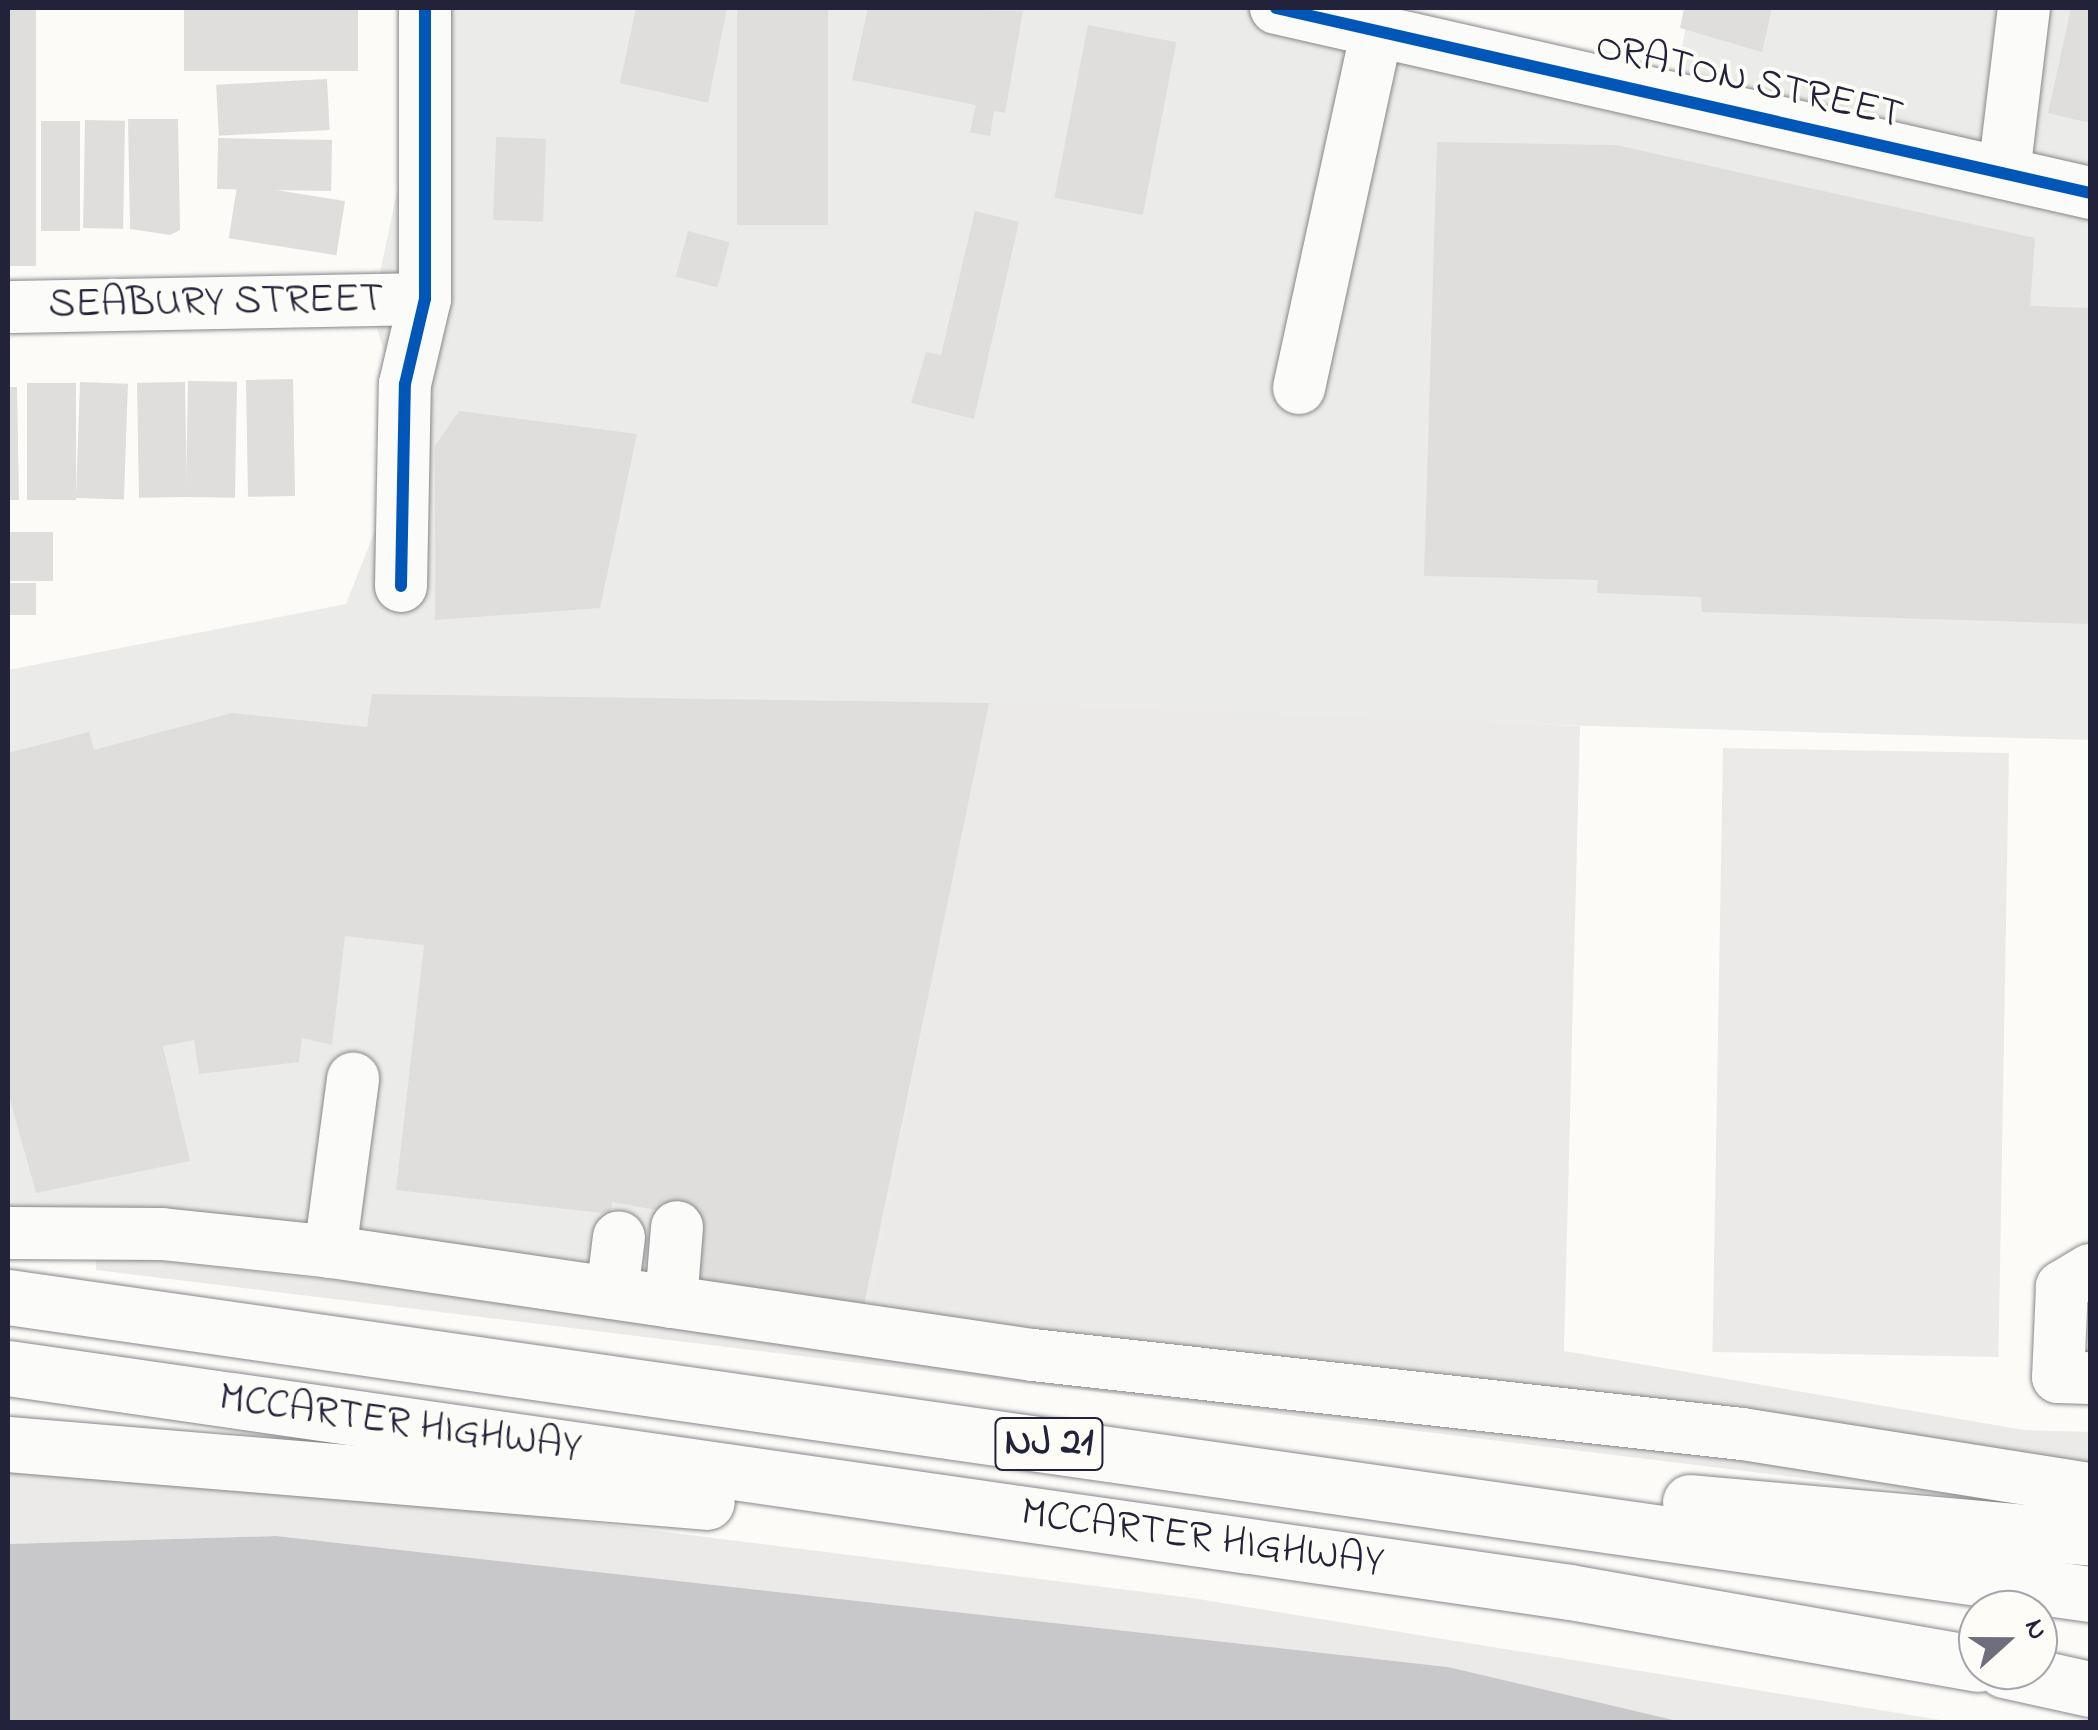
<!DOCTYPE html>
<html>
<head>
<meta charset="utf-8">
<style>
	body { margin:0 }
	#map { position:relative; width:2098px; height:1730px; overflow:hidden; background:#fcfbf8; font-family:"Indie Flower",sans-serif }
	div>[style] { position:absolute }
	.built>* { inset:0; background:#ebebe9 }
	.green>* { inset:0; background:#ebeae8; transform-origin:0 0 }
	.water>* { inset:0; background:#c8c8ca }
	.building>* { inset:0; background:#dfdedd; transform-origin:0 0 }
	.roads { filter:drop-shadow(0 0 2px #88888c) drop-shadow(0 0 2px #88888c) }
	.minor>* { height:52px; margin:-26px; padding:0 26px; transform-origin:26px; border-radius:26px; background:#fbfbf9 }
	.highway>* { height:55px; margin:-27.5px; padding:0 27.5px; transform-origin:27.5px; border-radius:27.5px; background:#fbfbf9 }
	.cycleway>* { height:12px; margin:-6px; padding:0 6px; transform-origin:6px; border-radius:6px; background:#0057b8 }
	span { translate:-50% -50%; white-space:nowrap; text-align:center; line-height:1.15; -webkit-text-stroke:8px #fdfcf7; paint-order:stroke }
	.shield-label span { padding:2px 8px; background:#fdfcf7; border:2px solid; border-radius:8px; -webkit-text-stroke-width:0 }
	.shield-label { font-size:40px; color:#22223b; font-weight:700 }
	.street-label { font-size:42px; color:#22223b }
	.frame { position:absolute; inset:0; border:10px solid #22223b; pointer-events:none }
	.north { position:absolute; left:1958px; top:1590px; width:100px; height:100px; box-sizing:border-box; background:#fdfcf7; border:2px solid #a5a5ac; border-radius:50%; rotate:69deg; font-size:28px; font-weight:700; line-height:40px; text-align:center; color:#22223b }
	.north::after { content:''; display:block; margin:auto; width:35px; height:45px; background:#6e6e7d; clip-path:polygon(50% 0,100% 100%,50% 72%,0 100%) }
</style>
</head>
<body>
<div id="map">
	<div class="built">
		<i style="clip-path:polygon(436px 8px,1268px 8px,1674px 94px,1689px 8px,2090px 8px,2090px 740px,985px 709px,868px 1322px,8px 1240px,8px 670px,346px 604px,410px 442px,372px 310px)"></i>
	</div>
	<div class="green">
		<i style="clip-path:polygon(984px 703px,1580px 726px,1564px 1351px,2024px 1430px,2090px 1432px,2090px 1513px,96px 1270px,96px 1254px,864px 1339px)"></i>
		<i style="left:1723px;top:748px;width:286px;height:604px;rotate:1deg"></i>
		<i style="clip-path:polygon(8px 1469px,482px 1509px,1192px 1598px,1953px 1722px,1682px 1722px,1448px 1667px,276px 1536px,8px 1544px)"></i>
	</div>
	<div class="water">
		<i style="clip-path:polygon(276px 1536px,1448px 1667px,1682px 1722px,8px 1722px,8px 1544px)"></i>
	</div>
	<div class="building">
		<i style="left:8px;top:8px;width:28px;height:258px"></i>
		<i style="left:184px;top:8px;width:174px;height:63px"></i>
		<i style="clip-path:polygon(636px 8px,727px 8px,708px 103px,620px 83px)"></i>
		<i style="left:737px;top:8px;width:91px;height:217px"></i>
		<i style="clip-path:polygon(868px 8px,1023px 11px,1005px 113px,994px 111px,990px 136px,970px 132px,976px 105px,852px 80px)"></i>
		<i style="clip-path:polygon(1684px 8px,1772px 8px,1762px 52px,1680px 28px)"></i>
		<i style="clip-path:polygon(2071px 8px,2090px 8px,2090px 123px,2048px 113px)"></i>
		<i style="left:1088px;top:25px;width:90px;height:176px;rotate:11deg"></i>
		<i style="left:327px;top:79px;width:51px;height:111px;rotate:87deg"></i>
		<i style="clip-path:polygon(128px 119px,178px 119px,180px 230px,170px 235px,130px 229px)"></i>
		<i style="left:85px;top:120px;width:40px;height:108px;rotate:1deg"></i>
		<i style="left:80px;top:121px;width:110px;height:39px;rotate:90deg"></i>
		<i style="left:496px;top:137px;width:50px;height:83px;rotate:2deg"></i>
		<i style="left:332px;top:140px;width:51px;height:114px;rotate:91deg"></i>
		<i style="clip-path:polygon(1437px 142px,1616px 145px,2035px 238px,2030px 306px,2090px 308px,2090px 624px,1702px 612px,1701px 597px,1597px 593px,1598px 580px,1424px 576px)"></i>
		<i style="left:345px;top:201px;width:55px;height:109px;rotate:99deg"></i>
		<i style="clip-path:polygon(975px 211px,1019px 222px,974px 419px,911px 403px,926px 352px,941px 355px)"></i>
		<i style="left:688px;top:231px;width:43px;height:47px;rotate:15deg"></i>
		<i style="left:293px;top:379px;width:117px;height:47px;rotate:89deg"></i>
		<i style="left:188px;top:381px;width:49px;height:116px;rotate:1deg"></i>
		<i style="left:80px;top:382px;width:48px;height:116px;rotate:2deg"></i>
		<i style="left:185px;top:382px;width:115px;height:48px;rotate:89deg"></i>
		<i style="left:76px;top:383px;width:117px;height:49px;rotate:90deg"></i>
		<i style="clip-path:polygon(8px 387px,17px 387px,19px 500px,8px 500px)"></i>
		<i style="clip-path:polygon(459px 411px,637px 434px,600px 608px,435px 620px,435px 446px)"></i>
		<i style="left:8px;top:532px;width:45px;height:49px"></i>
		<i style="left:36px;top:583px;width:32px;height:28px;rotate:90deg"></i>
		<i style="clip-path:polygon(372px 694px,989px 703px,863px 1310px,682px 1287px,695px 1217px,612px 1202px,611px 1214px,396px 1190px,424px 945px,345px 936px,332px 1045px,302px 1038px,299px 1062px,199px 1074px,194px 1040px,163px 1046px,190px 1161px,36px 1193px,8px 1092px,8px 753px,89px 732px,94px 750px,232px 713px,367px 727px)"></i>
	</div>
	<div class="roads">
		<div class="minor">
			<i style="left:1276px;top:8px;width:835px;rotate:12.8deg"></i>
			<i style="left:2004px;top:173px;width:166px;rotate:-83.1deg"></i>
			<i style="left:8px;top:307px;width:417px;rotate:-1.1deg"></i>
			<i style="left:1299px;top:388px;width:366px;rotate:-77.7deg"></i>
			<i style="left:401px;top:586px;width:202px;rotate:-88.9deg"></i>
			<i style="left:405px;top:384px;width:87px;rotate:-76.8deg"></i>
			<i style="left:425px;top:299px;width:291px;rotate:-90deg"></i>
			<i style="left:8px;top:1233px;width:154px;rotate:0.4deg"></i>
			<i style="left:162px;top:1234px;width:164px;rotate:6deg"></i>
			<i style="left:325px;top:1251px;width:716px;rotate:8.36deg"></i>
			<i style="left:1033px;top:1355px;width:713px;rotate:6.36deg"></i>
			<i style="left:1742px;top:1434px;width:352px;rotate:9deg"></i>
			<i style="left:330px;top:1252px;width:175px;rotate:-82.4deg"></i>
			<i style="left:2090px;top:1270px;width:33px;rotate:149deg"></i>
			<i style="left:2062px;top:1287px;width:90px;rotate:92.5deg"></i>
			<i style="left:2058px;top:1377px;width:32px;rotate:2deg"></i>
			<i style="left:612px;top:1293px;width:56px;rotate:-82.9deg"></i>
			<i style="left:671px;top:1302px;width:75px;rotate:-85.4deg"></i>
		</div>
		<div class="highway">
			<i style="left:8px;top:1297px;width:2103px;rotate:8.12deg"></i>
			<i style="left:8px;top:1368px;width:1578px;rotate:8.16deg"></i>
			<i style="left:1570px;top:1592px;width:414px;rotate:10deg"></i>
			<i style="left:8px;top:1444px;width:701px;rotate:4.74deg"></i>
			<i style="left:1690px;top:1502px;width:402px;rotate:5.1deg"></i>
			<i style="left:2004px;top:1670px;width:88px;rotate:12.5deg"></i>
		</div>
	</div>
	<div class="cycleway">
		<i style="left:1276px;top:8px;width:835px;rotate:12.8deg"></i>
		<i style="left:401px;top:586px;width:202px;rotate:-88.9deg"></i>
		<i style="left:405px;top:384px;width:87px;rotate:-76.8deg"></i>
		<i style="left:425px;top:299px;width:291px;rotate:-90deg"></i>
	</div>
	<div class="shield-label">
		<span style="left:1049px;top:1444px">NJ 21</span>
	</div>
	<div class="street-label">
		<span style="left:1749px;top:82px;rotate:13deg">ORATON STREET</span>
		<span style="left:216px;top:303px;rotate:-1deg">SEABURY STREET</span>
		<span style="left:400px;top:1424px;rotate:8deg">MCCARTER HIGHWAY</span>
		<span style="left:1202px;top:1539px;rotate:8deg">MCCARTER HIGHWAY</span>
	</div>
	<div class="frame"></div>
	<div class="north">N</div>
</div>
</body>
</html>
